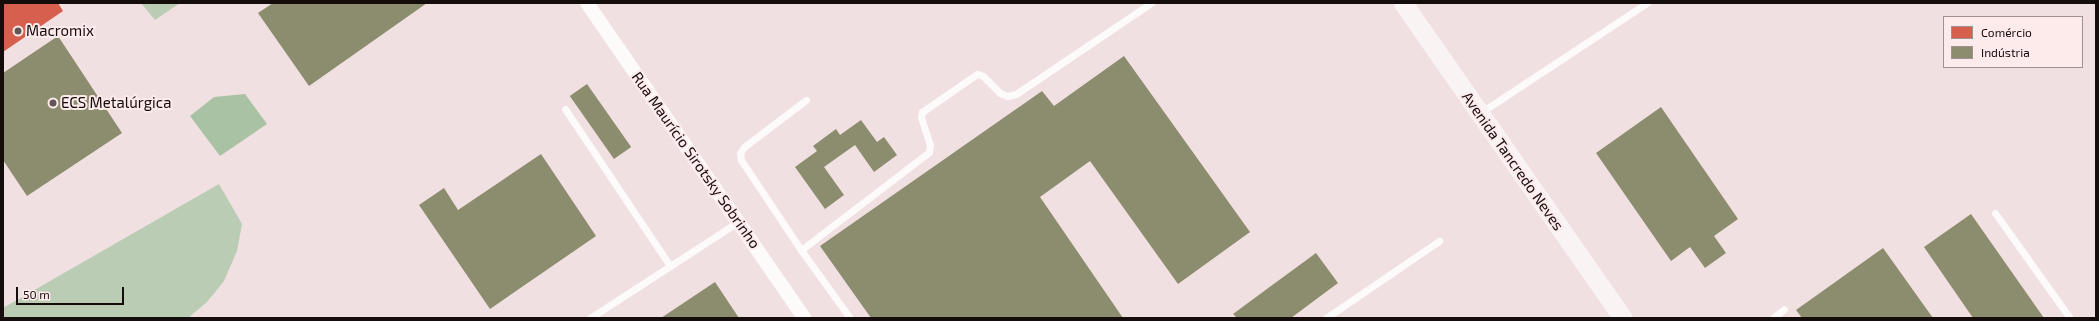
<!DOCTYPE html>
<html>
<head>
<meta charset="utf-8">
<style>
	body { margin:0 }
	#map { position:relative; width:2099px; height:321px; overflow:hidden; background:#f1e0e1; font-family:"Exo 2",sans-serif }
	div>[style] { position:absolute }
	.forest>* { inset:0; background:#bbccb4 }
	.water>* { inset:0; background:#a8c2a3 }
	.shops>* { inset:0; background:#d6604d }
	.industry>* { inset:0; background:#8c8c6e; transform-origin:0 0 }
	.service>* { height:7px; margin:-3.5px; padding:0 3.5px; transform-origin:3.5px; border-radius:3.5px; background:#fdfafa }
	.minor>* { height:14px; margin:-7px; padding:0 7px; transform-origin:7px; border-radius:7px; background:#fdfafa }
	.secondary>* { height:19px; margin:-9.5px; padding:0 9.5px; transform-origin:9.5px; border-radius:9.5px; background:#f9f3f4 }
	.dots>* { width:11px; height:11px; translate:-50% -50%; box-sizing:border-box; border:2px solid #fdeaeb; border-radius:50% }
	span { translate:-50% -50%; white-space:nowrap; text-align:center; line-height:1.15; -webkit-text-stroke:4px #fdeaeb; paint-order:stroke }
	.poi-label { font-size:15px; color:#150c0c }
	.left { translate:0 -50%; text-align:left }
	.street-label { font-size:15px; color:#150c0c }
	.frame { position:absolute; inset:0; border:4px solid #150c0c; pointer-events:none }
	.legend { position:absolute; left:1943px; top:16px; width:140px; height:52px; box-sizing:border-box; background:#fdeaeb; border:1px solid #a09192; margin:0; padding:5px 7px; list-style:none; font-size:12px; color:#150c0c }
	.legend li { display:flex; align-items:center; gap:8px; height:20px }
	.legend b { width:20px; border:1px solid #a09192 }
	.scale { position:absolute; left:16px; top:287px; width:108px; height:18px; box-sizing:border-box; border:2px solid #150c0c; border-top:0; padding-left:5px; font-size:12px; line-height:14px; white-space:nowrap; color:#150c0c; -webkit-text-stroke:3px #fdeaeb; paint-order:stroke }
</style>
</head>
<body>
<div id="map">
	<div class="forest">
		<i style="clip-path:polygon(141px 3px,180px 3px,155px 20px)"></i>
		<i style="clip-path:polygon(219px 184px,242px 224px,237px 251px,224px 281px,207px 302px,188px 318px,3px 318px,3px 308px)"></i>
	</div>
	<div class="water">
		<i style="clip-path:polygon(245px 94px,267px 124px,220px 156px,190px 116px,214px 97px)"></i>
	</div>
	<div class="shops">
		<i style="clip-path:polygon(3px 3px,58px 3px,63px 11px,3px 52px)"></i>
	</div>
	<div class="industry">
		<i style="clip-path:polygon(273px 3px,427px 3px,309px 86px,258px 13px)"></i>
		<i style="clip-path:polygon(58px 36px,122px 133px,27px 196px,3px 160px,3px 73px)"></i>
		<i style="clip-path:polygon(1124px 56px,1250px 232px,1178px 284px,1090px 161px,1040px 197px,1123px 318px,871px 318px,820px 246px,1042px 91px,1054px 106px)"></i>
		<i style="left:587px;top:84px;width:77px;height:21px;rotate:55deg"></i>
		<i style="clip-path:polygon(1661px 107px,1738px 219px,1714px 236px,1726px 253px,1705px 268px,1690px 247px,1671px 261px,1596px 153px)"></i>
		<i style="clip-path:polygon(861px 120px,877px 142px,884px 137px,897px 155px,874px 172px,855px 145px,824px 167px,844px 195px,825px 209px,795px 167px,817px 151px,813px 146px,836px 129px,840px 135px)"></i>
		<i style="clip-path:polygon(541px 154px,596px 236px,490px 309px,419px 205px,444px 188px,458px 210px)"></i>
		<i style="clip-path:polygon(1971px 214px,2044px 318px,1973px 318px,1924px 247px)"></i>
		<i style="clip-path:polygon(1883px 248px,1933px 318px,1802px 318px,1796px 310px)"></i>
		<i style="clip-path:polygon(1316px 253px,1338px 283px,1291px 318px,1237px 318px,1233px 314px)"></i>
		<i style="clip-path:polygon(715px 282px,739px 318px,661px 318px)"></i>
	</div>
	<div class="service">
		<i style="left:565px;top:109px;width:189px;rotate:56.2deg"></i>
		<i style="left:1480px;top:113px;width:200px;rotate:-33.4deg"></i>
		<i style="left:1995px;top:213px;width:129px;rotate:54.5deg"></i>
		<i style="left:801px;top:250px;width:108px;rotate:-123.7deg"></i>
		<i style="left:741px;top:160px;width:7px;rotate:-98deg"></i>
		<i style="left:740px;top:153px;width:7px;rotate:-56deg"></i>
		<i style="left:744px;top:147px;width:78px;rotate:-37.2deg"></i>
		<i style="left:590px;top:318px;width:176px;rotate:-33deg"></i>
		<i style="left:850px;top:318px;width:84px;rotate:-125.8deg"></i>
		<i style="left:801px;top:250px;width:161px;rotate:-37.4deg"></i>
		<i style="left:929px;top:152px;width:7px;rotate:-82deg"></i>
		<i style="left:930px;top:145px;width:29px;rotate:-108deg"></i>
		<i style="left:921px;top:117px;width:5px;rotate:-79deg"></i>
		<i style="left:922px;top:112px;width:67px;rotate:-34.6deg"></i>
		<i style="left:977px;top:74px;width:6px;rotate:18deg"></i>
		<i style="left:983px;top:76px;width:24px;rotate:45deg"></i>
		<i style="left:1000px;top:93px;width:8px;rotate:23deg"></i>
		<i style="left:1007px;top:96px;width:9px;rotate:-13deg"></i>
		<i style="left:1016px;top:94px;width:163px;rotate:-34deg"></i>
		<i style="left:1326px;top:318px;width:137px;rotate:-34.3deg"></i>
		<i style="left:1773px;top:318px;width:14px;rotate:-39deg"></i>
	</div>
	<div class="minor">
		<i style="left:587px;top:3px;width:383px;rotate:55.4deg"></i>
	</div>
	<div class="secondary">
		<i style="left:1403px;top:3px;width:384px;rotate:55.1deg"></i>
	</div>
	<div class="dots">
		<i style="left:18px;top:31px;background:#625657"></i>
		<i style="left:53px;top:103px;background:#625657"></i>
	</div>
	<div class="poi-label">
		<span class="left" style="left:26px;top:31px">Macromix</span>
		<span class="left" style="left:61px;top:103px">ECS Metalúrgica</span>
	</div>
	<div class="street-label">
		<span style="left:696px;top:160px;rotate:55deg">Rua Maurício Sirotsky Sobrinho</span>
		<span style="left:1513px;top:161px;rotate:55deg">Avenida Tancredo Neves</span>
	</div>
	<div class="frame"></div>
	<ul class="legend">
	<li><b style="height:11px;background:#d6604d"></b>Comércio</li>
	<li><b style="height:11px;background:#8c8c6e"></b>Indústria</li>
	</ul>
	<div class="scale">50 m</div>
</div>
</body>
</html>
